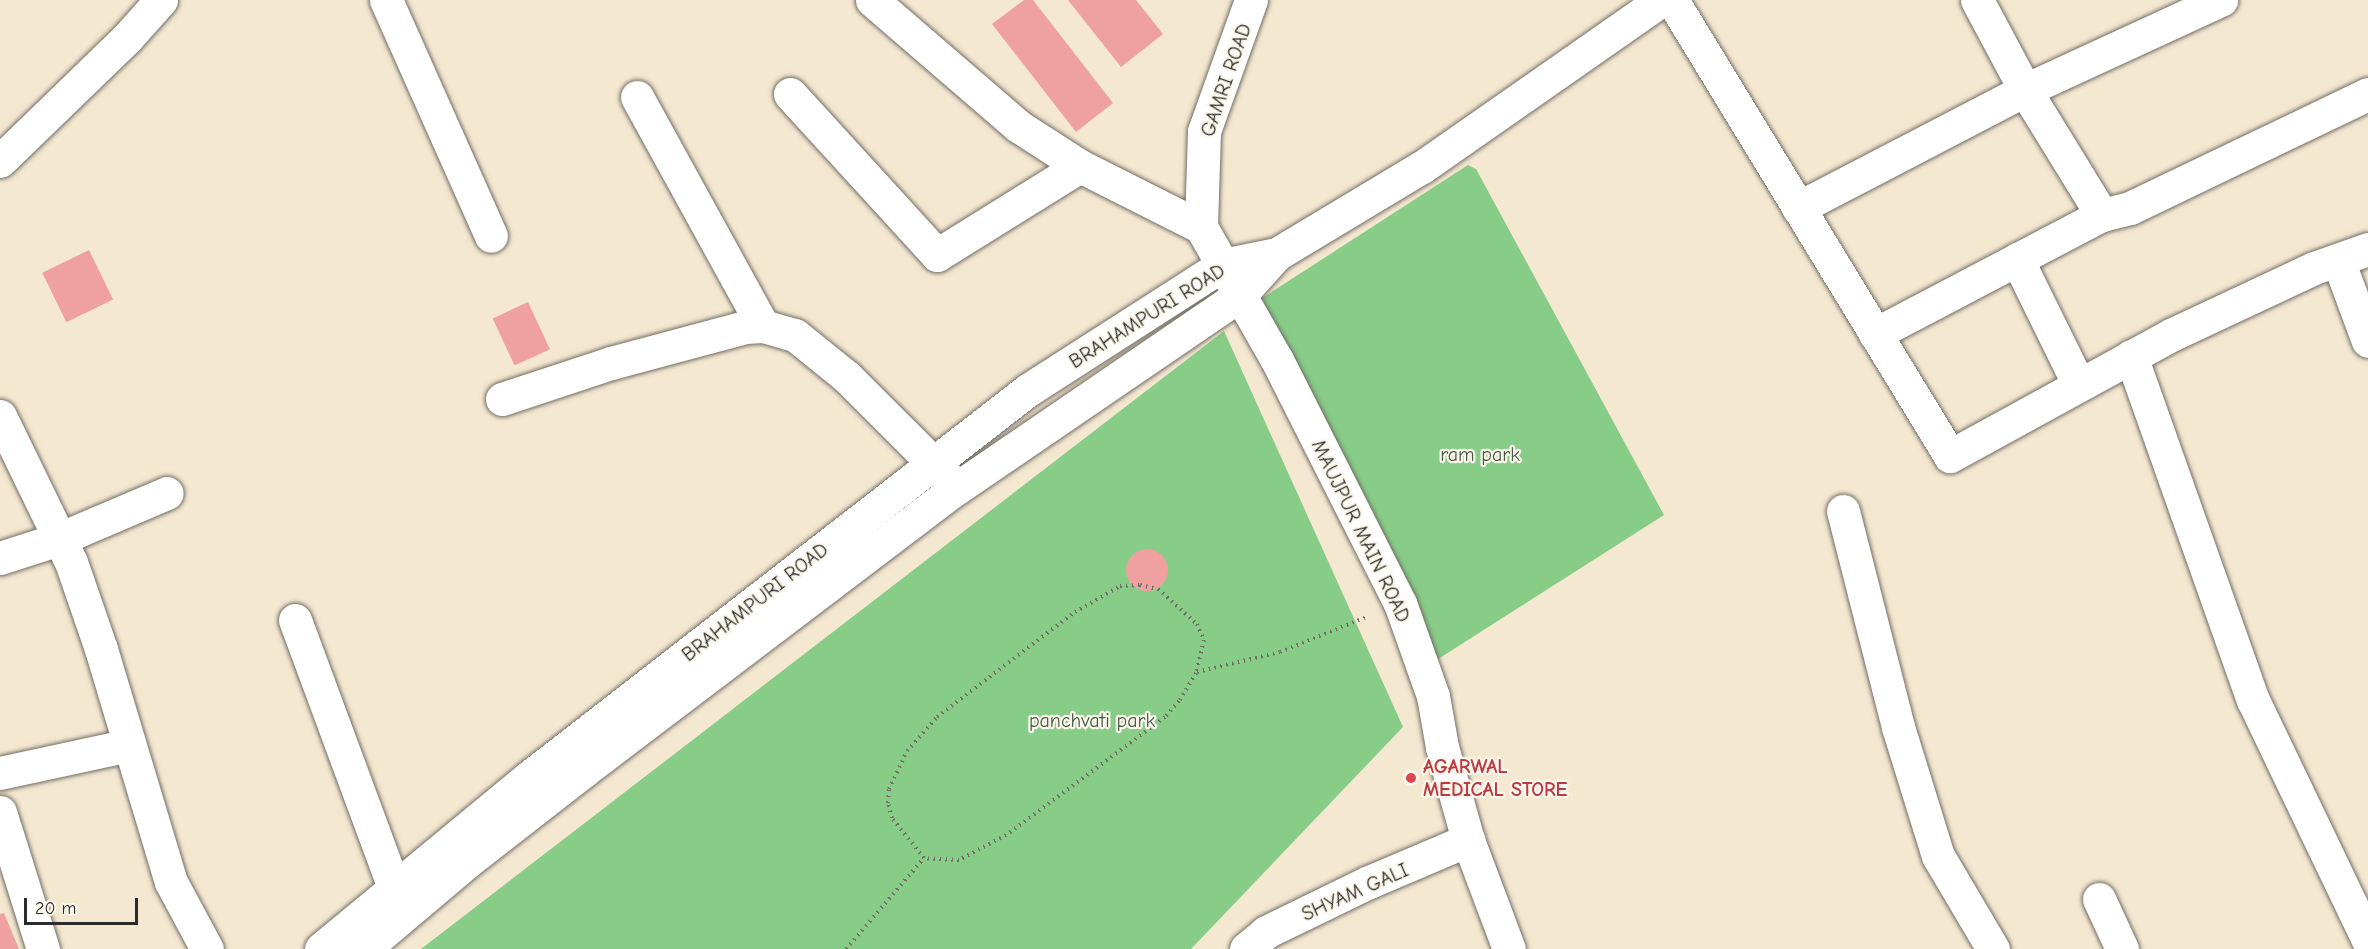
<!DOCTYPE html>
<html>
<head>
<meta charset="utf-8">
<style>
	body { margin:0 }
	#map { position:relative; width:2368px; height:949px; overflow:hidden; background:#f5e8d1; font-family:"Comic Neue",sans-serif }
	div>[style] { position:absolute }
	.green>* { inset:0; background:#87cd88 }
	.building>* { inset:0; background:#eea19e; transform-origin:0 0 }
	.round { border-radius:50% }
	.path>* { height:4px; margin-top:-2px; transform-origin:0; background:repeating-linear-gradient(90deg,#726d65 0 1.5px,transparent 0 6px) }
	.roads { filter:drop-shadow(0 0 2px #726d65) drop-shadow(0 0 2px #726d65) }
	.minor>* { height:33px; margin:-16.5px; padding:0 16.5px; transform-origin:16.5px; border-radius:16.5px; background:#fff }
	.dots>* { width:16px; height:16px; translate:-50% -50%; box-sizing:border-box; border:3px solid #fbf7ec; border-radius:50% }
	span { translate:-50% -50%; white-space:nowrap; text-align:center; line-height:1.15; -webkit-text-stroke:4.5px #fbf7ec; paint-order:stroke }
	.street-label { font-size:20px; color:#2b2b2b }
	.park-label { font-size:20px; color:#475c47 }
	.health-label { font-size:20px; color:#be3a42; font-weight:700 }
	.left { translate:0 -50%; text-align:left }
	.scale { position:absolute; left:24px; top:898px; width:114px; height:27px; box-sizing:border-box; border:3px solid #2b2b2b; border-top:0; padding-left:8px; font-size:18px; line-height:21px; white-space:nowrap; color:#2b2b2b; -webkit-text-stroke:4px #fbf7ec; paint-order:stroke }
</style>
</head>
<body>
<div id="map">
	<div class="green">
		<i style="clip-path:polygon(1468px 165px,1476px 169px,1664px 515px,1435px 661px,1256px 302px)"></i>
		<i style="clip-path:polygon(1224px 331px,1403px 727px,1191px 949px,421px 949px)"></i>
	</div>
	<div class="building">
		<i style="clip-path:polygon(1024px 0,1033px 0,1113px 103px,1076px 132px,992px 24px)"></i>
		<i style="clip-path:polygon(1068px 0,1136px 0,1163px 34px,1121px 67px)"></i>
		<i style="left:89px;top:250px;width:55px;height:52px;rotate:64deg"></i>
		<i style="left:528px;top:302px;width:52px;height:39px;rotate:65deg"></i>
		<i class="round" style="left:1126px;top:549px;width:42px;height:42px"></i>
		<i style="clip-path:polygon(4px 913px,19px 949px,0 949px,0 914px)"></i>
	</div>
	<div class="path">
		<i style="left:1140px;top:585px;width:18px;rotate:13deg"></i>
		<i style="left:1158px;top:589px;width:52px;rotate:41.9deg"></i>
		<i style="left:1197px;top:624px;width:17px;rotate:66deg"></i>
		<i style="left:1204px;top:640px;width:34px;rotate:104deg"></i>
		<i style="left:1196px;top:673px;width:33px;rotate:121deg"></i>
		<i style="left:1179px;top:701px;width:21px;rotate:131deg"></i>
		<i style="left:1165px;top:717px;width:198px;rotate:143.4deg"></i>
		<i style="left:1006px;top:835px;width:53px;rotate:152deg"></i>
		<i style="left:959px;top:860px;width:35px;rotate:-177deg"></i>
		<i style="left:924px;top:858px;width:51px;rotate:-128.7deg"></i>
		<i style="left:892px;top:818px;width:16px;rotate:-105deg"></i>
		<i style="left:888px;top:803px;width:14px;rotate:-86deg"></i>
		<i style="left:889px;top:789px;width:42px;rotate:-64.7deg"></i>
		<i style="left:907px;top:751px;width:45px;rotate:-48.6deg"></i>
		<i style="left:937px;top:717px;width:173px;rotate:-37.3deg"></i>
		<i style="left:1075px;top:612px;width:52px;rotate:-30deg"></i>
		<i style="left:1120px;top:586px;width:20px;rotate:-3deg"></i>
		<i style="left:1197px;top:672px;width:85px;rotate:-13.5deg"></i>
		<i style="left:1280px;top:652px;width:93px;rotate:-22.1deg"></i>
		<i style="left:846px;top:949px;width:120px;rotate:-49.4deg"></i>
	</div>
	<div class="roads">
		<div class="minor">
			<i style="left:386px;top:0;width:258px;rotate:66deg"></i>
			<i style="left:872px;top:0;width:193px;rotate:40.8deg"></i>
			<i style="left:1018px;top:126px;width:74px;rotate:32.8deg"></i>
			<i style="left:1080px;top:166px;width:136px;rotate:26.8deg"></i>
			<i style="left:1251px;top:0;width:139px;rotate:109.7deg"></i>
			<i style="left:1204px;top:131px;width:96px;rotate:91.8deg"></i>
			<i style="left:1201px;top:227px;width:153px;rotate:60.3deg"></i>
			<i style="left:1277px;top:360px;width:272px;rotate:63.2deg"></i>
			<i style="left:1400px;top:603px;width:99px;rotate:70.5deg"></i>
			<i style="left:1433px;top:696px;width:52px;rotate:80deg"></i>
			<i style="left:1442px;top:747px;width:97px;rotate:74.4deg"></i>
			<i style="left:1468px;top:840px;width:116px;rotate:69.4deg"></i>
			<i style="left:1672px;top:0;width:534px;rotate:58.63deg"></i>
			<i style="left:1950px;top:456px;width:252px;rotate:-28.7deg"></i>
			<i style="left:2171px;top:335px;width:158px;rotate:-25.1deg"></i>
			<i style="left:2314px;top:268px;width:57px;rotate:-19.4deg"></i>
			<i style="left:1977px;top:0;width:102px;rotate:61.9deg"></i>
			<i style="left:2025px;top:90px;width:147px;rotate:58.4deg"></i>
			<i style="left:2102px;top:215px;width:29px;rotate:-14deg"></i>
			<i style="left:2130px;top:208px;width:264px;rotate:-25.6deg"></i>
			<i style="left:790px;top:94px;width:218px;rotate:47.6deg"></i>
			<i style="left:937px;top:255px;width:168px;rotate:-31.9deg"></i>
			<i style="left:637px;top:97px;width:261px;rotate:61.2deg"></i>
			<i style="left:0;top:161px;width:177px;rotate:-44.1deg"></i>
			<i style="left:127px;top:38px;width:51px;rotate:-48.2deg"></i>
			<i style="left:1798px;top:208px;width:256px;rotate:-27.5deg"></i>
			<i style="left:2025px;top:90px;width:216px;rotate:-24.7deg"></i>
			<i style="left:2017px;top:259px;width:140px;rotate:63.8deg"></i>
			<i style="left:2338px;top:260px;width:86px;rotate:69.7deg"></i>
			<i style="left:1875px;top:334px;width:256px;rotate:-27.7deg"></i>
			<i style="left:2131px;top:356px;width:365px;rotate:70.5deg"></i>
			<i style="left:2253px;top:700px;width:266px;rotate:64.4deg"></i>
			<i style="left:502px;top:399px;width:115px;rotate:-18.3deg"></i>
			<i style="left:611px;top:363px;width:139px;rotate:-15deg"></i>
			<i style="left:745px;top:327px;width:18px;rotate:-3deg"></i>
			<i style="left:763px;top:326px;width:33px;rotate:16deg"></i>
			<i style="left:795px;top:335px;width:67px;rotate:38.9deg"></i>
			<i style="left:847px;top:377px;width:143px;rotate:45deg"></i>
			<i style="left:0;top:416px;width:162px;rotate:64.1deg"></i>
			<i style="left:71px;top:562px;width:92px;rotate:71deg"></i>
			<i style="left:101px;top:649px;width:243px;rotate:73.3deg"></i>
			<i style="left:171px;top:882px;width:76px;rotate:61.8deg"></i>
			<i style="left:1843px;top:511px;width:223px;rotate:75.7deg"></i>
			<i style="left:1898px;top:727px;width:135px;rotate:72.8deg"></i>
			<i style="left:1938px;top:856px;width:108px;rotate:59.4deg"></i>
			<i style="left:0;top:558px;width:62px;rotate:-17.9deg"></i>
			<i style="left:59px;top:539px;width:117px;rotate:-23.1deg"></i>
			<i style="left:295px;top:620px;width:286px;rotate:69.7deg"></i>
			<i style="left:0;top:773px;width:132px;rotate:-12.2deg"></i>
			<i style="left:0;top:812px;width:144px;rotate:72.6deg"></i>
			<i style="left:2099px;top:899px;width:55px;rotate:65.3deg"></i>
			<i style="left:321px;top:949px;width:270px;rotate:-39.6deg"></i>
			<i style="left:529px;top:777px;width:631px;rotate:-37.8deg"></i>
			<i style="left:1028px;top:390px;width:232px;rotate:-32.7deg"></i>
			<i style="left:1223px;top:265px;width:55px;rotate:-11.5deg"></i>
			<i style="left:364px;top:949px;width:136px;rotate:-40.2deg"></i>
			<i style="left:468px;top:861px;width:148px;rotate:-37.9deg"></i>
			<i style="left:585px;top:770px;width:467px;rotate:-37.2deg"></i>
			<i style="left:957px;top:488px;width:343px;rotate:-34.3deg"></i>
			<i style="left:1240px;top:295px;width:55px;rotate:-47.9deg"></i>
			<i style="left:1277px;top:254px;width:169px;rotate:-31deg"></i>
			<i style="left:1422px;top:167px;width:292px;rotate:-34.9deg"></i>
			<i style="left:1246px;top:949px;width:26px;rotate:-40deg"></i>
			<i style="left:1266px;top:932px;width:114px;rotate:-25.9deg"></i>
			<i style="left:1369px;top:882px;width:108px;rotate:-23deg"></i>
		</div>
	</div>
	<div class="dots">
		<i style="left:1411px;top:778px;background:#e0444e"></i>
	</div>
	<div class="street-label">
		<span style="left:1226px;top:80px;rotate:-71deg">GAMRI ROAD</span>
		<span style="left:1147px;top:316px;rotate:-32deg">BRAHAMPURI ROAD</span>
		<span style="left:1361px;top:531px;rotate:64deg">MAUJPUR MAIN ROAD</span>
		<span style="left:755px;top:602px;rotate:-38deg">BRAHAMPURI ROAD</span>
		<span style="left:1355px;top:892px;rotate:-24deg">SHYAM GALI</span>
	</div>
	<div class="park-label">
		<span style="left:1480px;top:454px">ram park</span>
		<span style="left:1092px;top:720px">panchvati park</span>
	</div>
	<div class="health-label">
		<span class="left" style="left:1423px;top:778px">AGARWAL<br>MEDICAL STORE</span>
	</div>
	<div class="scale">20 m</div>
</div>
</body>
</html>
